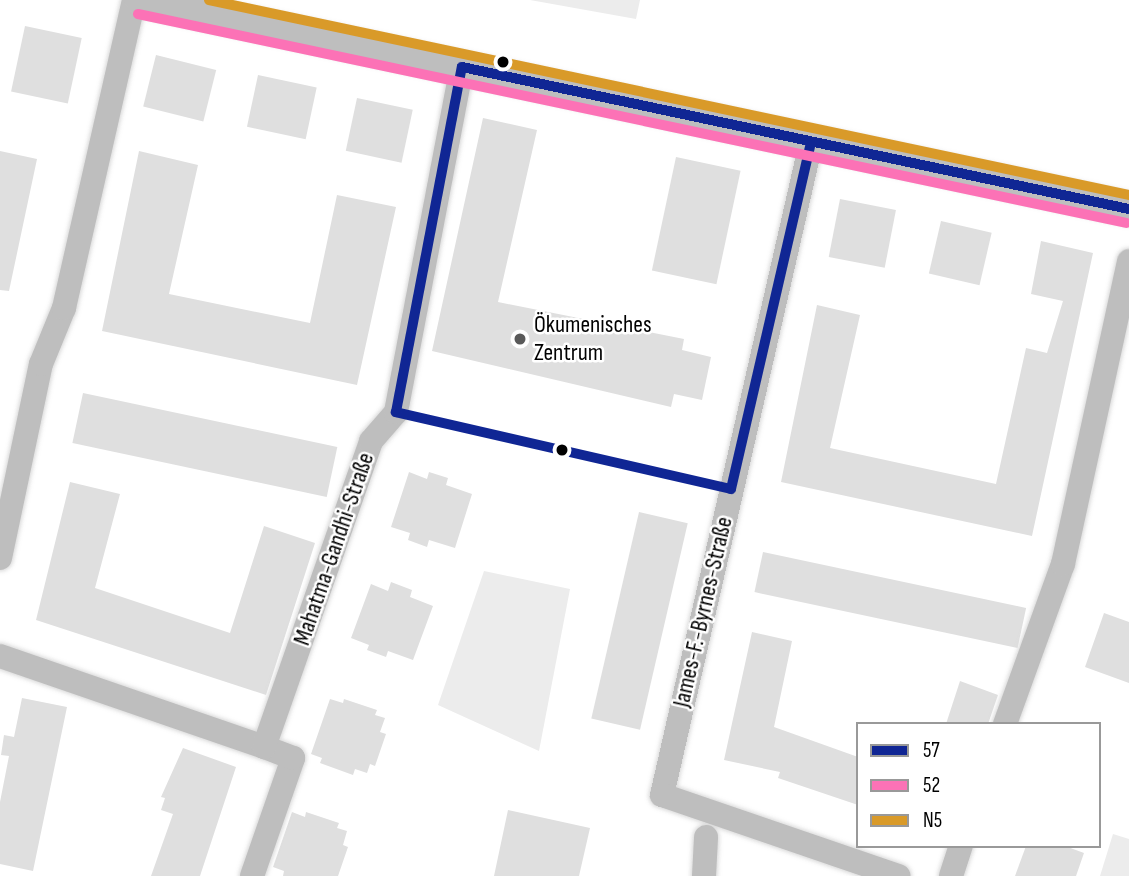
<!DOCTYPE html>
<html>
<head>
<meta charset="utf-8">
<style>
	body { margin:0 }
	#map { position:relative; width:1129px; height:876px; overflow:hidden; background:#fff; font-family:"Sofia Sans Condensed",sans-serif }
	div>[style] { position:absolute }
	.green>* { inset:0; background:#ececec }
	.building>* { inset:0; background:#dfdfdf; transform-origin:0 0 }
	.roads { filter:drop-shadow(0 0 2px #dbdbdb) drop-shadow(0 0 2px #dbdbdb) }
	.minor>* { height:24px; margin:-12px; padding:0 12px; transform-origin:12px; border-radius:12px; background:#bebebe }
	.major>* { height:32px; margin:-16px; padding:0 16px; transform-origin:16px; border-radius:16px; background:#bebebe }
	.bus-1>* { height:10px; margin:-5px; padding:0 5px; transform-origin:5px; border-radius:5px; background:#102694 }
	.bus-2>* { height:10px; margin:-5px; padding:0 5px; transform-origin:5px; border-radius:5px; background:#fc72b6 }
	.bus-3>* { height:10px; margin:-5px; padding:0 5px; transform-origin:5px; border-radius:5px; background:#d99a29 }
	.dots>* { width:19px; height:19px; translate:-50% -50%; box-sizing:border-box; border:4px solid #fff; border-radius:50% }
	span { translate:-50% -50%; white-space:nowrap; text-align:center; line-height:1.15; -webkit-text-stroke:5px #fff; paint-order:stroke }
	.poi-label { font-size:24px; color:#000 }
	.left { translate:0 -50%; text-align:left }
	.street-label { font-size:24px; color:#000 }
	.legend { position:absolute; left:856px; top:722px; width:245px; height:126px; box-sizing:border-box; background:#fff; border:2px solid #999; margin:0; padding:9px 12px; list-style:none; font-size:21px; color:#000 }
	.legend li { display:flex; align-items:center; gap:14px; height:35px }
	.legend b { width:35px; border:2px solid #999 }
</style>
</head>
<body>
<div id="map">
	<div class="green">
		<i style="clip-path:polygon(530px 0,640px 0,636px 19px)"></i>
		<i style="clip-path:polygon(484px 571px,570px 589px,539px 751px,438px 705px)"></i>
		<i style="clip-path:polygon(1113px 834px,1129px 839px,1129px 876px,1100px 876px)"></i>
	</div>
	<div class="building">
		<i style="left:25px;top:26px;width:58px;height:67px;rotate:12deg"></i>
		<i style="left:156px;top:55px;width:62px;height:53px;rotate:14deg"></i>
		<i style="left:258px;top:75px;width:60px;height:53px;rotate:12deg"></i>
		<i style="left:357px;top:98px;width:57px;height:54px;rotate:12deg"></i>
		<i style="clip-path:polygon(483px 118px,537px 130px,498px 302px,684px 339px,682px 350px,711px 357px,702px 400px,674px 394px,671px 407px,432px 351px)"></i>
		<i style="clip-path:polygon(0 151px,37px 159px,9px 291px,0 290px)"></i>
		<i style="clip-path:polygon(139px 151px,198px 165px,169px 294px,310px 323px,337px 195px,396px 207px,357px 385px,102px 331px)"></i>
		<i style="left:676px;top:157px;width:66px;height:116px;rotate:12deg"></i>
		<i style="left:840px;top:199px;width:57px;height:59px;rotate:11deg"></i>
		<i style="left:941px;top:221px;width:52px;height:54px;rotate:13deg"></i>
		<i style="clip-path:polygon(1041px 241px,1093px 253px,1032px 536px,781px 482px,817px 305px,860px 315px,830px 448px,996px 484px,1026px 348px,1047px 353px,1063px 301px,1031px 294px)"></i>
		<i style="left:83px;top:393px;width:260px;height:51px;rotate:12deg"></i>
		<i style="clip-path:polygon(409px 472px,427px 479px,429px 472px,448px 478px,446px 485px,472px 494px,455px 548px,429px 540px,427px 547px,408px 540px,410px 533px,391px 527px)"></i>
		<i style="clip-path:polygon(70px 482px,120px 494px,95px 588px,230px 633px,264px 526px,315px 543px,266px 695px,36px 620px)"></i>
		<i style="left:639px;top:512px;width:50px;height:212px;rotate:13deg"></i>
		<i style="left:763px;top:552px;width:269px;height:41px;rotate:12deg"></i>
		<i style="clip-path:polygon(391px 582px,412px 590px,410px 597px,433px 606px,413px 660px,388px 651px,386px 657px,367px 650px,369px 645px,351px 638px,371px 584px,388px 591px)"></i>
		<i style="clip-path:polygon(1104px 613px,1129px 622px,1129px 683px,1085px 667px)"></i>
		<i style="clip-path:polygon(752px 632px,792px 641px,774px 727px,858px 757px,858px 805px,778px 778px,780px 772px,724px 760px)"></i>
		<i style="clip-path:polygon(960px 681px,998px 695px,988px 724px,946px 724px)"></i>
		<i style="clip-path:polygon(22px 698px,67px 707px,33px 871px,0 864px,0 802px,9px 756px,1px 755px,4px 735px,14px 737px)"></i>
		<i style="clip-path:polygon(330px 699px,343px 703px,344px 699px,377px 710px,375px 715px,385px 718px,380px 732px,386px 734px,375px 766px,370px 764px,367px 773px,355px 769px,353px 775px,320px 763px,322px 758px,311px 754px)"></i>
		<i style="clip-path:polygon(183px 748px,236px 767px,200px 876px,151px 876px,173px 814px,161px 810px,165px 798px,161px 797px)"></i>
		<i style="clip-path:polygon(508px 810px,590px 828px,579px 876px,494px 876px)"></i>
		<i style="clip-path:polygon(292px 812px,305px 817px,306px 812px,339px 823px,337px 828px,347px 831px,343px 845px,348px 847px,338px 876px,283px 876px,284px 871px,273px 867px)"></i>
		<i style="clip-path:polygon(1026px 846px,1065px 846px,1084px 853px,1076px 876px,1015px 876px)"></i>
	</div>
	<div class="roads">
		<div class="minor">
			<i style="left:811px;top:143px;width:669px;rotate:102.87deg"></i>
			<i style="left:662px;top:795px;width:250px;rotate:18.9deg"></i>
			<i style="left:0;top:558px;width:198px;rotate:-78.1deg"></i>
			<i style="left:41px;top:364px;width:61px;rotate:-67.7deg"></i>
			<i style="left:64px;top:308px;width:316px;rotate:-77.2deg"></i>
			<i style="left:0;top:656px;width:279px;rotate:19deg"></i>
			<i style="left:1005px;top:724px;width:170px;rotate:-70.1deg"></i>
			<i style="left:1063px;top:564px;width:310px;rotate:-77.7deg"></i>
			<i style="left:252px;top:876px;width:125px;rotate:-70.8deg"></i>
			<i style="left:293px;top:758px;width:31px;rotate:-159deg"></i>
			<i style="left:264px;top:747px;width:324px;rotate:-70.7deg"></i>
			<i style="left:371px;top:441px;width:38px;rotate:-49deg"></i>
			<i style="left:396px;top:412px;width:351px;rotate:-79.2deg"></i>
			<i style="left:704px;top:876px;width:39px;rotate:-87deg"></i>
			<i style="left:951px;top:876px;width:32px;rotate:-72deg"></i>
		</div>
		<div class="major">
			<i style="left:141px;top:0;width:1010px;rotate:11.94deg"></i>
		</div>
	</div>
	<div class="bus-1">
		<i style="left:731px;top:489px;width:344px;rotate:-167.1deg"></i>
		<i style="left:396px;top:412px;width:351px;rotate:-79.2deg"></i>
		<i style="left:462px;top:67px;width:682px;rotate:12.02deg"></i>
		<i style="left:731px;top:489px;width:355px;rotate:-77deg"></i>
	</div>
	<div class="bus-2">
		<i style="left:138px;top:14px;width:1010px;rotate:11.94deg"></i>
	</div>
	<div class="bus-3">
		<i style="left:209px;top:0;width:940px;rotate:11.97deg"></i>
	</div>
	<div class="dots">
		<i style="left:503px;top:62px;background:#000"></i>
		<i style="left:520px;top:339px;background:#595959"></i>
		<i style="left:562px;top:450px;background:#000"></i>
	</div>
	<div class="poi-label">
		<span class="left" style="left:534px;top:339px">Ökumenisches<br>Zentrum</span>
	</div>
	<div class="street-label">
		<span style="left:334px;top:549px;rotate:-71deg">Mahatma-Gandhi-Straße</span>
		<span style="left:703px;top:612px;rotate:-77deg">James-F.-Byrnes-Straße</span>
	</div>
	<ul class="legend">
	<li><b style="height:9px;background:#102694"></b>57</li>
	<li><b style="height:9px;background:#fc72b6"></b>52</li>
	<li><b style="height:9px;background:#d99a29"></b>N5</li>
	</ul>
</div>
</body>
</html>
